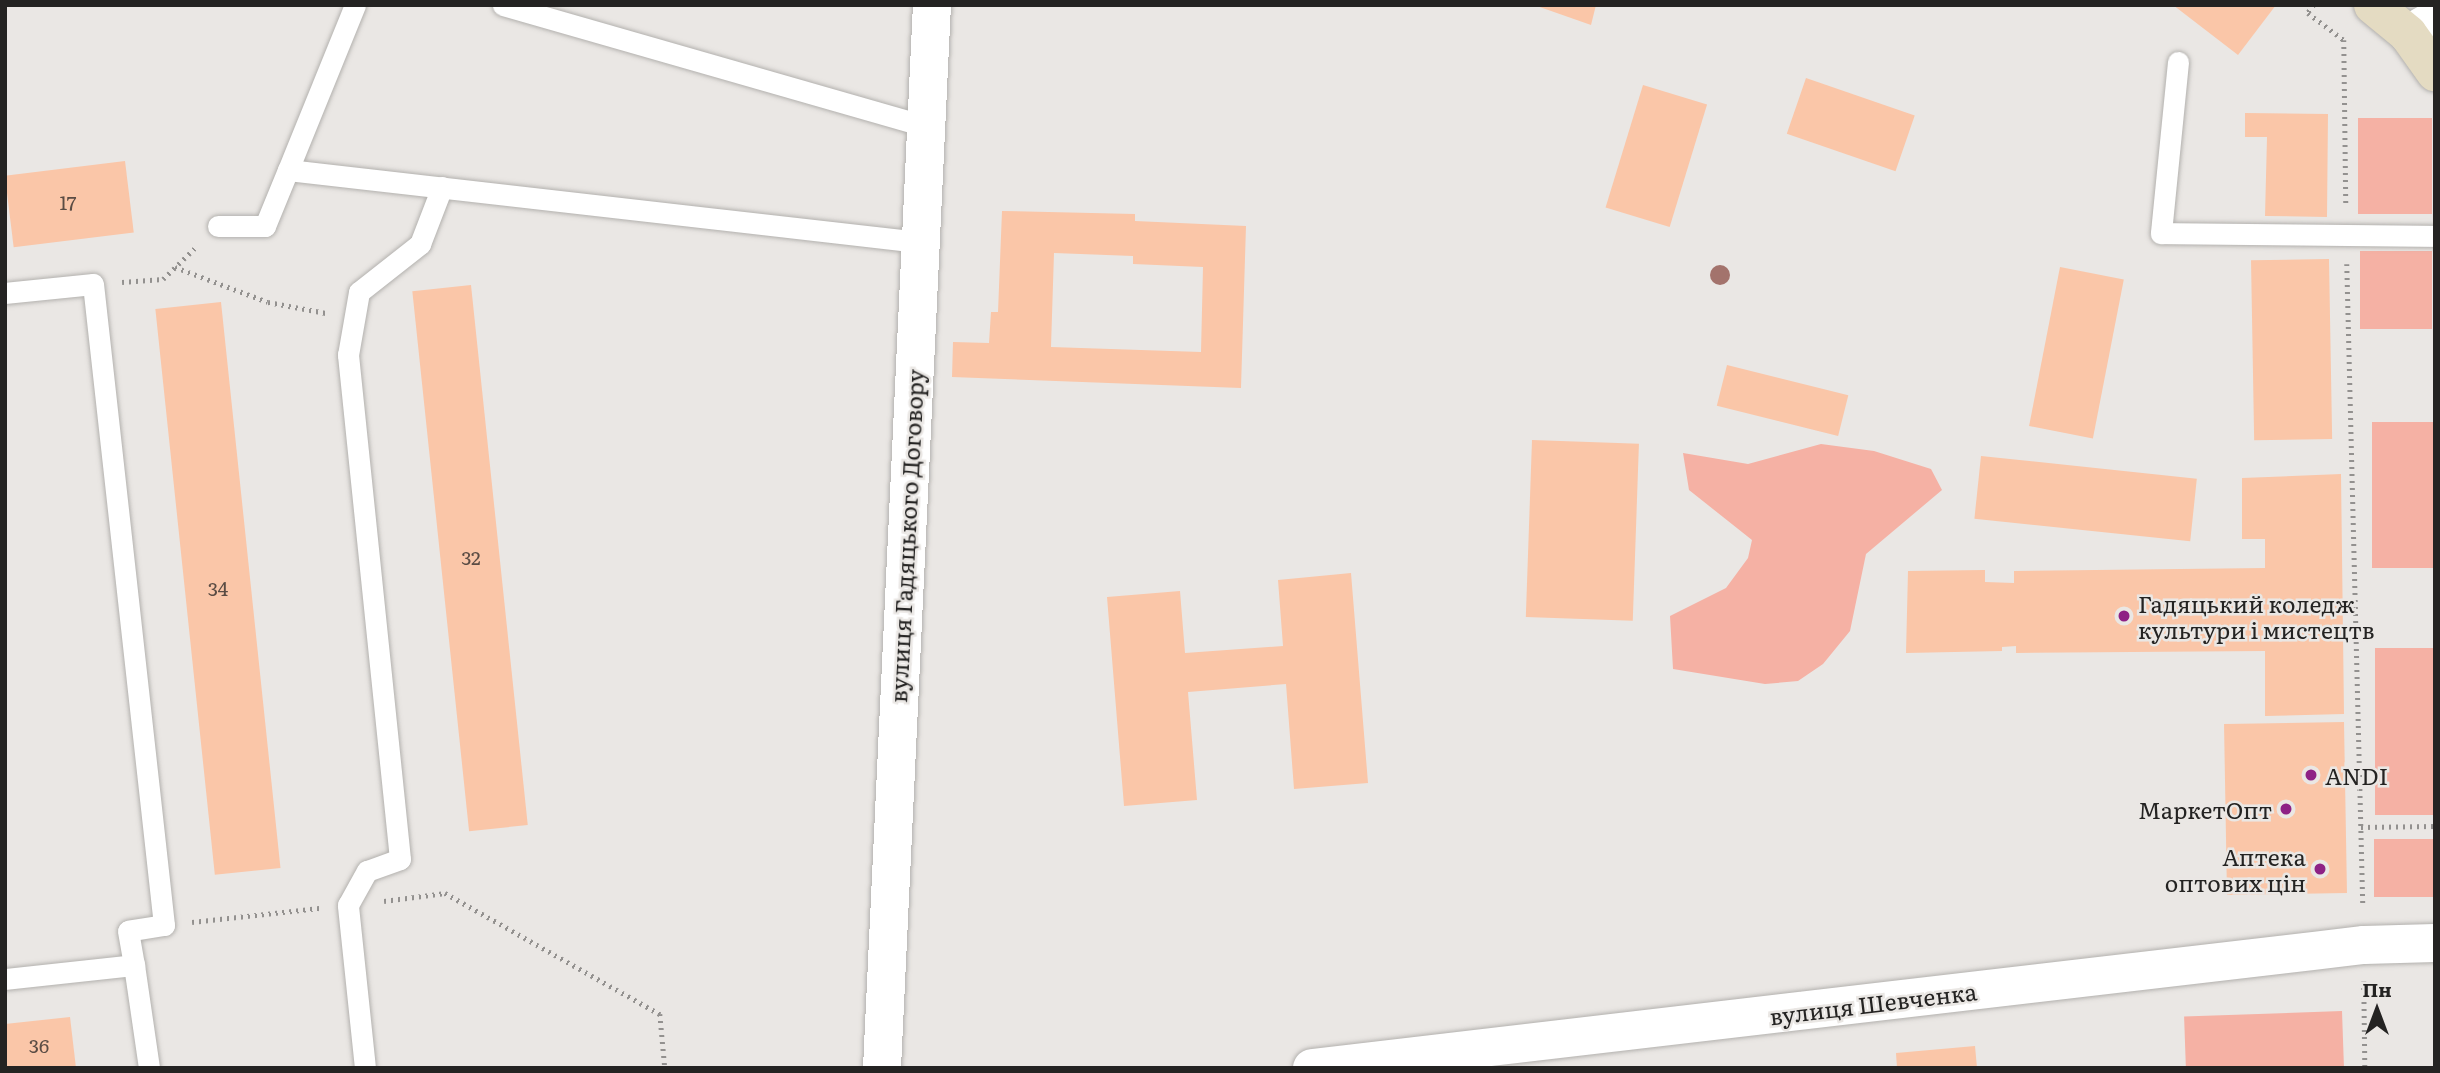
<!DOCTYPE html>
<html>
<head>
<meta charset="utf-8">
<style>
	body { margin:0 }
	#map { position:relative; width:2440px; height:1073px; overflow:hidden; background:#eae7e4; font-family:Literata,serif }
	div>[style] { position:absolute }
	.green>* { inset:0; background:#f5b1a4; transform-origin:0 0 }
	.building>* { inset:0; background:#fac6a8; transform-origin:0 0 }
	.path>* { height:4.5px; margin-top:-2.25px; transform-origin:0; background:repeating-linear-gradient(90deg,#93918f 0 2px,transparent 0 7px) }
	.roads { filter:drop-shadow(0 0 2px #b3b1ae) drop-shadow(0 0 2px #b3b1ae) }
	.lane>* { height:21px; margin:-10.5px; padding:0 10.5px; transform-origin:10.5px; border-radius:10.5px; background:#fff }
	.street>* { height:38px; margin:-19px; padding:0 19px; transform-origin:19px; border-radius:19px; background:#fff }
	.secondary>* { height:38px; margin:-19px; padding:0 19px; transform-origin:19px; border-radius:19px; background:#e4dbc2 }
	.trees>* { width:20px; height:20px; margin:-10px; border-radius:50%; background:#a3736c }
	.dots>* { width:19px; height:19px; translate:-50% -50%; box-sizing:border-box; border:4px solid #eae7e4; border-radius:50% }
	span { translate:-50% -50%; white-space:nowrap; text-align:center; line-height:1.15; -webkit-text-stroke:5px #eae7e4; paint-order:stroke }
	.number-label { font-size:19px; color:#5a4c44 }
	.number-label span { -webkit-text-stroke-width:0 }
	.street-label { font-size:23px; color:#242322 }
	.poi-label { font-size:23px; color:#242322 }
	.left { translate:0 -50%; text-align:left }
	.right { translate:-100% -50%; text-align:right }
	.frame { position:absolute; inset:0; border:7px solid #242322; pointer-events:none }
	.north { position:absolute; left:2342px; top:975px; width:70px; height:70px; -webkit-text-stroke:5px #eae7e4; paint-order:stroke; rotate:0deg; font-size:19px; font-weight:700; line-height:28px; text-align:center; color:#242322 }
	.north::after { content:''; display:block; margin:auto; width:24px; height:32px; background:#242322; clip-path:polygon(50% 0,100% 100%,50% 72%,0 100%) }
</style>
</head>
<body>
<div id="map">
	<div class="green">
		<i style="left:2358px;top:118px;width:74px;height:96px"></i>
		<i style="left:2360px;top:251px;width:72px;height:78px"></i>
		<i style="left:2372px;top:422px;width:63px;height:146px"></i>
		<i style="clip-path:polygon(1821px 444px,1874px 451px,1931px 469px,1942px 490px,1866px 554px,1850px 631px,1823px 664px,1798px 681px,1765px 684px,1673px 669px,1670px 616px,1726px 588px,1748px 558px,1752px 540px,1689px 490px,1683px 453px,1748px 464px)"></i>
		<i style="left:2375px;top:648px;width:60px;height:167px"></i>
		<i style="left:2374px;top:839px;width:61px;height:58px"></i>
		<i style="left:2342px;top:1011px;width:57px;height:158px;rotate:88deg"></i>
	</div>
	<div class="building">
		<i style="clip-path:polygon(1534px 5px,1596px 5px,1591px 25px)"></i>
		<i style="clip-path:polygon(2173px 5px,2276px 5px,2238px 55px)"></i>
		<i style="left:1806px;top:78px;width:115px;height:59px;rotate:19deg"></i>
		<i style="left:1643px;top:85px;width:67px;height:128px;rotate:17deg"></i>
		<i style="clip-path:polygon(2245px 113px,2328px 114px,2327px 217px,2265px 216px,2267px 137px,2245px 137px)"></i>
		<i style="left:125px;top:161px;width:72px;height:121px;rotate:83deg"></i>
		<i style="clip-path:polygon(evenodd,1002px 211px,1135px 214px,1135px 221px,1246px 226px,1241px 388px,952px 377px,953px 342px,989px 343px,991px 312px,998px 312px,1002px 211px,1054px 253px,1133px 256px,1133px 264px,1203px 267px,1201px 352px,1051px 347px,1054px 253px)"></i>
		<i style="left:2329px;top:259px;width:180px;height:78px;rotate:89deg"></i>
		<i style="left:2060px;top:267px;width:65px;height:162px;rotate:11deg"></i>
		<i style="left:471px;top:285px;width:543px;height:59px;rotate:84deg"></i>
		<i style="left:221px;top:302px;width:569px;height:66px;rotate:84deg"></i>
		<i style="left:1727px;top:365px;width:125px;height:42px;rotate:14deg"></i>
		<i style="left:1532px;top:440px;width:107px;height:177px;rotate:2deg"></i>
		<i style="left:1981px;top:456px;width:217px;height:63px;rotate:6deg"></i>
		<i style="clip-path:polygon(2341px 474px,2344px 714px,2265px 716px,2265px 651px,2016px 653px,2016px 646px,2002px 647px,2002px 651px,1906px 653px,1908px 571px,1985px 570px,1985px 582px,2014px 583px,2014px 571px,2265px 568px,2265px 539px,2242px 539px,2242px 478px)"></i>
		<i style="clip-path:polygon(1351px 573px,1368px 783px,1294px 789px,1286px 684px,1188px 692px,1197px 800px,1124px 806px,1107px 597px,1180px 591px,1185px 653px,1283px 646px,1278px 580px)"></i>
		<i style="left:2344px;top:722px;width:171px;height:120px;rotate:89deg"></i>
		<i style="clip-path:polygon(70px 1017px,76px 1068px,5px 1068px,5px 1024px)"></i>
		<i style="clip-path:polygon(1975px 1046px,1977px 1068px,1897px 1068px,1896px 1053px)"></i>
	</div>
	<div class="path">
		<i style="left:2314px;top:5px;width:10px;rotate:127deg"></i>
		<i style="left:2308px;top:13px;width:45px;rotate:36.9deg"></i>
		<i style="left:2344px;top:40px;width:166px;rotate:89.3deg"></i>
		<i style="left:2347px;top:264px;width:642px;rotate:88.57deg"></i>
		<i style="left:175px;top:267px;width:99px;rotate:20.6deg"></i>
		<i style="left:268px;top:302px;width:59px;rotate:10.7deg"></i>
		<i style="left:122px;top:282px;width:41px;rotate:-4.2deg"></i>
		<i style="left:163px;top:279px;width:49px;rotate:-44.2deg"></i>
		<i style="left:2361px;top:827px;width:74px;rotate:-0.8deg"></i>
		<i style="left:384px;top:901px;width:62px;rotate:-7.5deg"></i>
		<i style="left:445px;top:893px;width:247px;rotate:29.4deg"></i>
		<i style="left:660px;top:1014px;width:54px;rotate:84.7deg"></i>
		<i style="left:192px;top:922px;width:128px;rotate:-6.3deg"></i>
		<i style="left:2364px;top:981px;width:87px;rotate:89.3deg"></i>
	</div>
	<div class="roads">
		<div class="lane">
			<i style="left:355px;top:5px;width:178px;rotate:112.1deg"></i>
			<i style="left:288px;top:170px;width:635px;rotate:6.51deg"></i>
			<i style="left:503px;top:5px;width:438px;rotate:16deg"></i>
			<i style="left:2178px;top:62px;width:172px;rotate:95.7deg"></i>
			<i style="left:2161px;top:233px;width:274px;rotate:0.6deg"></i>
			<i style="left:218px;top:226px;width:47px"></i>
			<i style="left:265px;top:226px;width:61px;rotate:-67.7deg"></i>
			<i style="left:5px;top:293px;width:88px;rotate:-5.8deg"></i>
			<i style="left:93px;top:284px;width:645px;rotate:83.68deg"></i>
			<i style="left:164px;top:925px;width:36px;rotate:171deg"></i>
			<i style="left:128px;top:931px;width:35px;rotate:80deg"></i>
			<i style="left:5px;top:979px;width:130px;rotate:-6.2deg"></i>
			<i style="left:134px;top:965px;width:104px;rotate:81.7deg"></i>
			<i style="left:365px;top:1068px;width:164px;rotate:-96deg"></i>
			<i style="left:348px;top:905px;width:39px;rotate:-61deg"></i>
			<i style="left:367px;top:871px;width:35px;rotate:-20deg"></i>
			<i style="left:400px;top:859px;width:507px;rotate:-95.89deg"></i>
			<i style="left:348px;top:355px;width:64px;rotate:-80.1deg"></i>
			<i style="left:359px;top:292px;width:78px;rotate:-38.2deg"></i>
			<i style="left:420px;top:244px;width:61px;rotate:-68.9deg"></i>
		</div>
		<div class="street">
			<i style="left:2408px;top:34px;width:31px;rotate:-29deg"></i>
			<i style="left:882px;top:1068px;width:1064px;rotate:-87.31deg"></i>
			<i style="left:1312px;top:1068px;width:1059px;rotate:-6.67deg"></i>
			<i style="left:2364px;top:945px;width:71px;rotate:-1.6deg"></i>
		</div>
		<div class="secondary">
			<i style="left:2373px;top:5px;width:45px;rotate:39.6deg"></i>
			<i style="left:2408px;top:34px;width:47px;rotate:54.6deg"></i>
		</div>
	</div>
	<div class="trees">
		<i style="left:1720px;top:275px"></i>
	</div>
	<div class="dots">
		<i style="left:2124px;top:616px;background:#8e2185"></i>
		<i style="left:2311px;top:775px;background:#8e2185"></i>
		<i style="left:2286px;top:809px;background:#8e2185"></i>
		<i style="left:2320px;top:869px;background:#8e2185"></i>
	</div>
	<div class="number-label">
		<span style="left:68px;top:203px">17</span>
		<span style="left:471px;top:558px">32</span>
		<span style="left:218px;top:589px">34</span>
		<span style="left:39px;top:1046px">36</span>
	</div>
	<div class="street-label">
		<span style="left:906px;top:536px;rotate:-87deg">вулиця Гадяцького Договору</span>
		<span style="left:1873px;top:1003px;rotate:-7deg">вулиця Шевченка</span>
	</div>
	<div class="poi-label">
		<span class="left" style="left:2138px;top:616px">Гадяцький коледж<br>культури і мистецтв</span>
		<span class="left" style="left:2325px;top:775px">ANDI</span>
		<span class="right" style="left:2272px;top:809px">МаркетОпт</span>
		<span class="right" style="left:2306px;top:869px">Аптека<br>оптових цін</span>
	</div>
	<div class="frame"></div>
	<div class="north">Пн</div>
</div>
</body>
</html>
